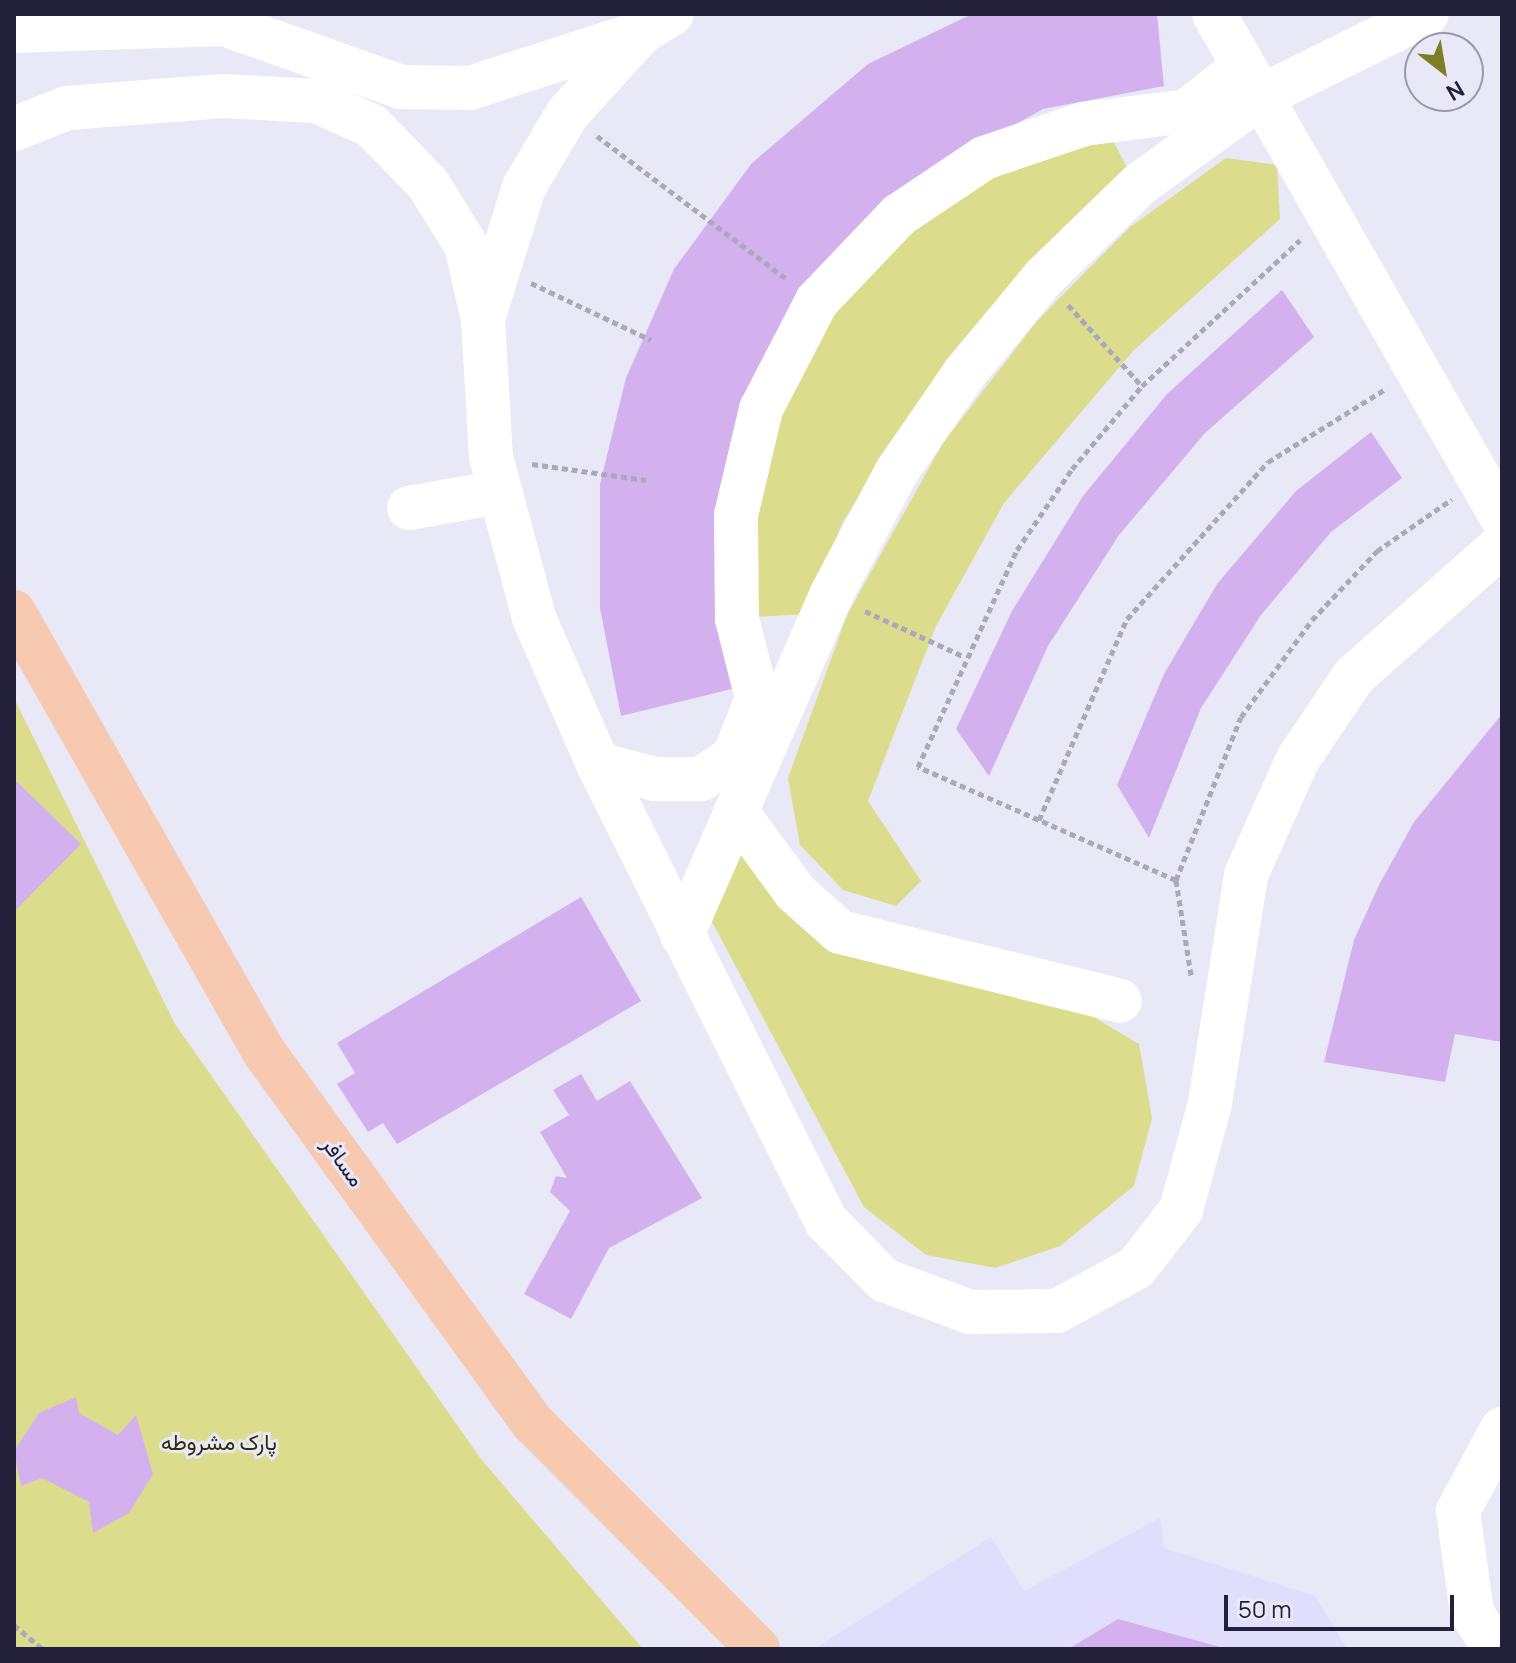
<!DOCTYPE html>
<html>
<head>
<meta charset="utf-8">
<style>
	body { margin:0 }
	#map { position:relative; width:1516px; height:1663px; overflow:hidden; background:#e9e8f6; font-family:Manrope,Vazirmatn,sans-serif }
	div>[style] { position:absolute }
	.built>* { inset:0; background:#e1defd }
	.green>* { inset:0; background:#dbdd8c }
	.building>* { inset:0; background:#d3b1ef }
	.path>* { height:5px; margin-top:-2.5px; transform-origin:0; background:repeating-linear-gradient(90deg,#aaa8ba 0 6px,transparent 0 10px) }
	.minor>* { height:44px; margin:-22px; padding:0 22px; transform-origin:22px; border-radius:22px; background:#fff }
	.major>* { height:44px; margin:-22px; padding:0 22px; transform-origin:22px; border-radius:22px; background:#f6c9b0 }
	span { translate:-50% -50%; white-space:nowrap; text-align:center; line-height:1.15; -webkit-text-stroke:6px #e9e8f6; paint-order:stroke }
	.street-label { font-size:22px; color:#232039 }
	.park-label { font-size:22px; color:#2e2e09 }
	.frame { position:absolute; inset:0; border:16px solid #232039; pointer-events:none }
	.north { position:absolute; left:1404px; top:32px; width:80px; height:80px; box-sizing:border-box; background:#e9e8f6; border:2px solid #9a98aa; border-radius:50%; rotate:149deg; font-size:22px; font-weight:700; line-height:32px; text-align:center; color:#232039 }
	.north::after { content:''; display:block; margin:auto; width:28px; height:36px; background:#7e7e27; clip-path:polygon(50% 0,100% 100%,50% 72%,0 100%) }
	.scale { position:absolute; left:1224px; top:1595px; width:230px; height:36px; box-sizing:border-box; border:4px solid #232039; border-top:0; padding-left:10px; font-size:24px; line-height:28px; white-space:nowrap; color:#232039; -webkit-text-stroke:6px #e9e8f6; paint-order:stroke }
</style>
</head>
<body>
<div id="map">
	<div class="built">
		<i style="clip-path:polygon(1160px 1518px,1164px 1548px,1315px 1596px,1347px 1649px,814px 1649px,991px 1537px,1024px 1591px)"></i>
	</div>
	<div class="green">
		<i style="clip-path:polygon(1111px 137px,1130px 173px,1031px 259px,946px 360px,842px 523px,808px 614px,752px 617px,756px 515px,783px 412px,828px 319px,894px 246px,987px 175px)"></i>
		<i style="clip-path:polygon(1226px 158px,1277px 165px,1280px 219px,1133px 351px,1004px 503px,936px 626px,868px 801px,921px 881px,896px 906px,843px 890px,800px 845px,788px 778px,847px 615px,943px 443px,1037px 321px,1130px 227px)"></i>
		<i style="clip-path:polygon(14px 698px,175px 1024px,481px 1459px,643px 1649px,14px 1649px)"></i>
		<i style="clip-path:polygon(742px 850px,824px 947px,1077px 1007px,1139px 1044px,1152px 1118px,1134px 1186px,1060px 1246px,995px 1268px,926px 1255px,864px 1207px,711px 920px)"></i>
	</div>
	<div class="building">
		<i style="clip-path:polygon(972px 14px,1157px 14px,1164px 86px,1043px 109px,931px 171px,749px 397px,736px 688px,621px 716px,600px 608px,600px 484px,626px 378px,674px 269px,752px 163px,868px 64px)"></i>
		<i style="clip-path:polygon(1282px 290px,1314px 337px,1205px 433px,1119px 535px,1048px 646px,989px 776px,956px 729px,1012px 611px,1083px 496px,1167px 394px)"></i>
		<i style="clip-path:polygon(1371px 432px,1402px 478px,1331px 532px,1261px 615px,1201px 708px,1149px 838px,1117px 785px,1164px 674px,1217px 584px,1296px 491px)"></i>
		<i style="clip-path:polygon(1502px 714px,1502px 1042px,1455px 1034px,1445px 1082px,1324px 1062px,1354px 940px,1380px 883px,1414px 822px)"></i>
		<i style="clip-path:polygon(14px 779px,81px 844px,14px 912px)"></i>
		<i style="clip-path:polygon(581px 897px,641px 1001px,397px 1144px,383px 1123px,368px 1132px,337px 1084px,355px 1073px,337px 1043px)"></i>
		<i style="clip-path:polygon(581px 1074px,597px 1101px,630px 1081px,702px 1198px,609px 1248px,571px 1319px,524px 1294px,570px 1211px,550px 1192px,556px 1176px,567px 1178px,540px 1132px,569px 1115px,553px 1090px)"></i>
		<i style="clip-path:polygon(76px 1397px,79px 1413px,118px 1435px,136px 1415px,153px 1474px,129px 1513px,93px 1533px,89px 1502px,42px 1478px,21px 1486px,14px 1451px,39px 1413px)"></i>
		<i style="clip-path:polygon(1118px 1619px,1224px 1648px,1224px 1649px,1068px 1649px)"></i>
	</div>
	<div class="path">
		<i style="left:597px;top:136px;width:238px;rotate:37deg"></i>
		<i style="left:531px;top:283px;width:133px;rotate:25.4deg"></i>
		<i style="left:1068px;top:305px;width:110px;rotate:47.6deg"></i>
		<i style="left:532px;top:464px;width:115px;rotate:8deg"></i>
		<i style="left:865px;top:611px;width:108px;rotate:24.7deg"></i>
		<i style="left:1039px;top:820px;width:219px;rotate:-66.4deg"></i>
		<i style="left:1127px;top:619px;width:211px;rotate:-48.1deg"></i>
		<i style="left:1268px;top:462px;width:140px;rotate:-31.9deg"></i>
		<i style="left:1176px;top:880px;width:282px;rotate:-156.3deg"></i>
		<i style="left:918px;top:767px;width:239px;rotate:-65.5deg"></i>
		<i style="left:1017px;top:550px;width:98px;rotate:-55.8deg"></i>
		<i style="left:1072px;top:469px;width:109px;rotate:-49.9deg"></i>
		<i style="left:1142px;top:386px;width:215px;rotate:-42.7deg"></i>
		<i style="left:1191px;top:975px;width:96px;rotate:-99deg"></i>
		<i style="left:1176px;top:880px;width:175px;rotate:-68.3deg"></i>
		<i style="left:1241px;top:717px;width:120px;rotate:-53.8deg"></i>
		<i style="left:1312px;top:620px;width:95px;rotate:-46.7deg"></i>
		<i style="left:1377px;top:551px;width:91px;rotate:-34.7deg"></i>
		<i style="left:14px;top:1625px;width:38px;rotate:40deg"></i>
	</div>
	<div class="minor">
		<i style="left:1214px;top:14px;width:580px;rotate:60.26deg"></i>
		<i style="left:14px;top:31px;width:210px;rotate:-1.9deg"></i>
		<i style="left:224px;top:24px;width:188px;rotate:19.6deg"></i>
		<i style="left:401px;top:87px;width:69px;rotate:0.8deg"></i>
		<i style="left:470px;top:88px;width:179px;rotate:-17.9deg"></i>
		<i style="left:640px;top:33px;width:37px;rotate:-31deg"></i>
		<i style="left:14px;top:129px;width:57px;rotate:-21.6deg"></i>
		<i style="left:67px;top:108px;width:157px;rotate:-4.4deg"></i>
		<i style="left:224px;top:96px;width:92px;rotate:3.1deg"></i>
		<i style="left:316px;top:101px;width:61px;rotate:24.1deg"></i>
		<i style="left:372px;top:126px;width:81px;rotate:46deg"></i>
		<i style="left:428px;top:184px;width:72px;rotate:58.1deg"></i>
		<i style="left:466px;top:245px;width:76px;rotate:77.1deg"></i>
		<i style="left:483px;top:319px;width:138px;rotate:86.7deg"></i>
		<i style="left:491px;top:457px;width:167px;rotate:75deg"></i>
		<i style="left:534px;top:618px;width:159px;rotate:66.3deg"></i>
		<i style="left:598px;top:764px;width:511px;rotate:63.49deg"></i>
		<i style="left:826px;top:1221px;width:83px;rotate:45.5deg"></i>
		<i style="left:884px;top:1280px;width:92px;rotate:20.4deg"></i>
		<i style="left:970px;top:1312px;width:87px;rotate:-0.7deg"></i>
		<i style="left:1057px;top:1311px;width:90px;rotate:-28.6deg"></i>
		<i style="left:1136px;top:1268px;width:73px;rotate:-52.2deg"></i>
		<i style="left:1181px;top:1210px;width:111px;rotate:-74.8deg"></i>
		<i style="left:1210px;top:1103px;width:231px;rotate:-81deg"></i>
		<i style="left:1246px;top:875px;width:127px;rotate:-65.9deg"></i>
		<i style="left:1298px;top:759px;width:100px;rotate:-56deg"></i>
		<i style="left:1354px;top:676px;width:198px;rotate:-41.5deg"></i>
		<i style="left:484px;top:316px;width:135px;rotate:-72.8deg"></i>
		<i style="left:524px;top:187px;width:86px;rotate:-59.3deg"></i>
		<i style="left:568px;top:113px;width:105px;rotate:-47.7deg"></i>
		<i style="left:409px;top:508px;width:91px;rotate:-10.1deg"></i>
		<i style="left:598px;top:764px;width:59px;rotate:14.7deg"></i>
		<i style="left:655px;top:779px;width:46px"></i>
		<i style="left:701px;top:779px;width:40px;rotate:-34deg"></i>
		<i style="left:734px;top:757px;width:63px;rotate:-68.7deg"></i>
		<i style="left:757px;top:698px;width:81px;rotate:-104.2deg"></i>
		<i style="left:737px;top:619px;width:104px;rotate:-90.6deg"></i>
		<i style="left:736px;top:515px;width:109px;rotate:-76.7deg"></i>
		<i style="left:761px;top:409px;width:122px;rotate:-62.6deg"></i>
		<i style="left:817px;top:301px;width:119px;rotate:-46.4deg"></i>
		<i style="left:899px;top:215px;width:102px;rotate:-33.8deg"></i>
		<i style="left:984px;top:158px;width:106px;rotate:-18.8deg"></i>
		<i style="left:1084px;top:124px;width:104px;rotate:-7.2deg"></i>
		<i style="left:1187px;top:111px;width:71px;rotate:-38.2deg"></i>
		<i style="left:736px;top:811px;width:100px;rotate:53.9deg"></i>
		<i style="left:795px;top:892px;width:60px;rotate:41.6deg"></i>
		<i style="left:840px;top:932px;width:288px;rotate:13.8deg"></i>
		<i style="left:682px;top:935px;width:371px;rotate:-66.3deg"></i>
		<i style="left:831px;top:595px;width:140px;rotate:-62deg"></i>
		<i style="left:897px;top:471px;width:118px;rotate:-55.4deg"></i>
		<i style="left:964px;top:374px;width:124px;rotate:-50.5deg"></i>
		<i style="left:1043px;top:278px;width:135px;rotate:-44.1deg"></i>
		<i style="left:1140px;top:184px;width:148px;rotate:-35.9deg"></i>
		<i style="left:1260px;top:97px;width:186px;rotate:-26.4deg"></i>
		<i style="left:1495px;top:1649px;width:43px;rotate:-122.6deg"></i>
		<i style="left:1472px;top:1613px;width:103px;rotate:-97.8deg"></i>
		<i style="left:1458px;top:1511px;width:93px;rotate:-61.8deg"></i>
	</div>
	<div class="major">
		<i style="left:14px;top:612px;width:506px;rotate:60.4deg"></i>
		<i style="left:264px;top:1052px;width:458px;rotate:54.1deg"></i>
		<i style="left:533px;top:1423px;width:319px;rotate:45.1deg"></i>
	</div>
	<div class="street-label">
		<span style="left:343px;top:1162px;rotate:54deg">مسافر</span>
	</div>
	<div class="park-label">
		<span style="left:219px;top:1443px">پارک مشروطه</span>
	</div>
	<div class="frame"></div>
	<div class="north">N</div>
	<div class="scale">50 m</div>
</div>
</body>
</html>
